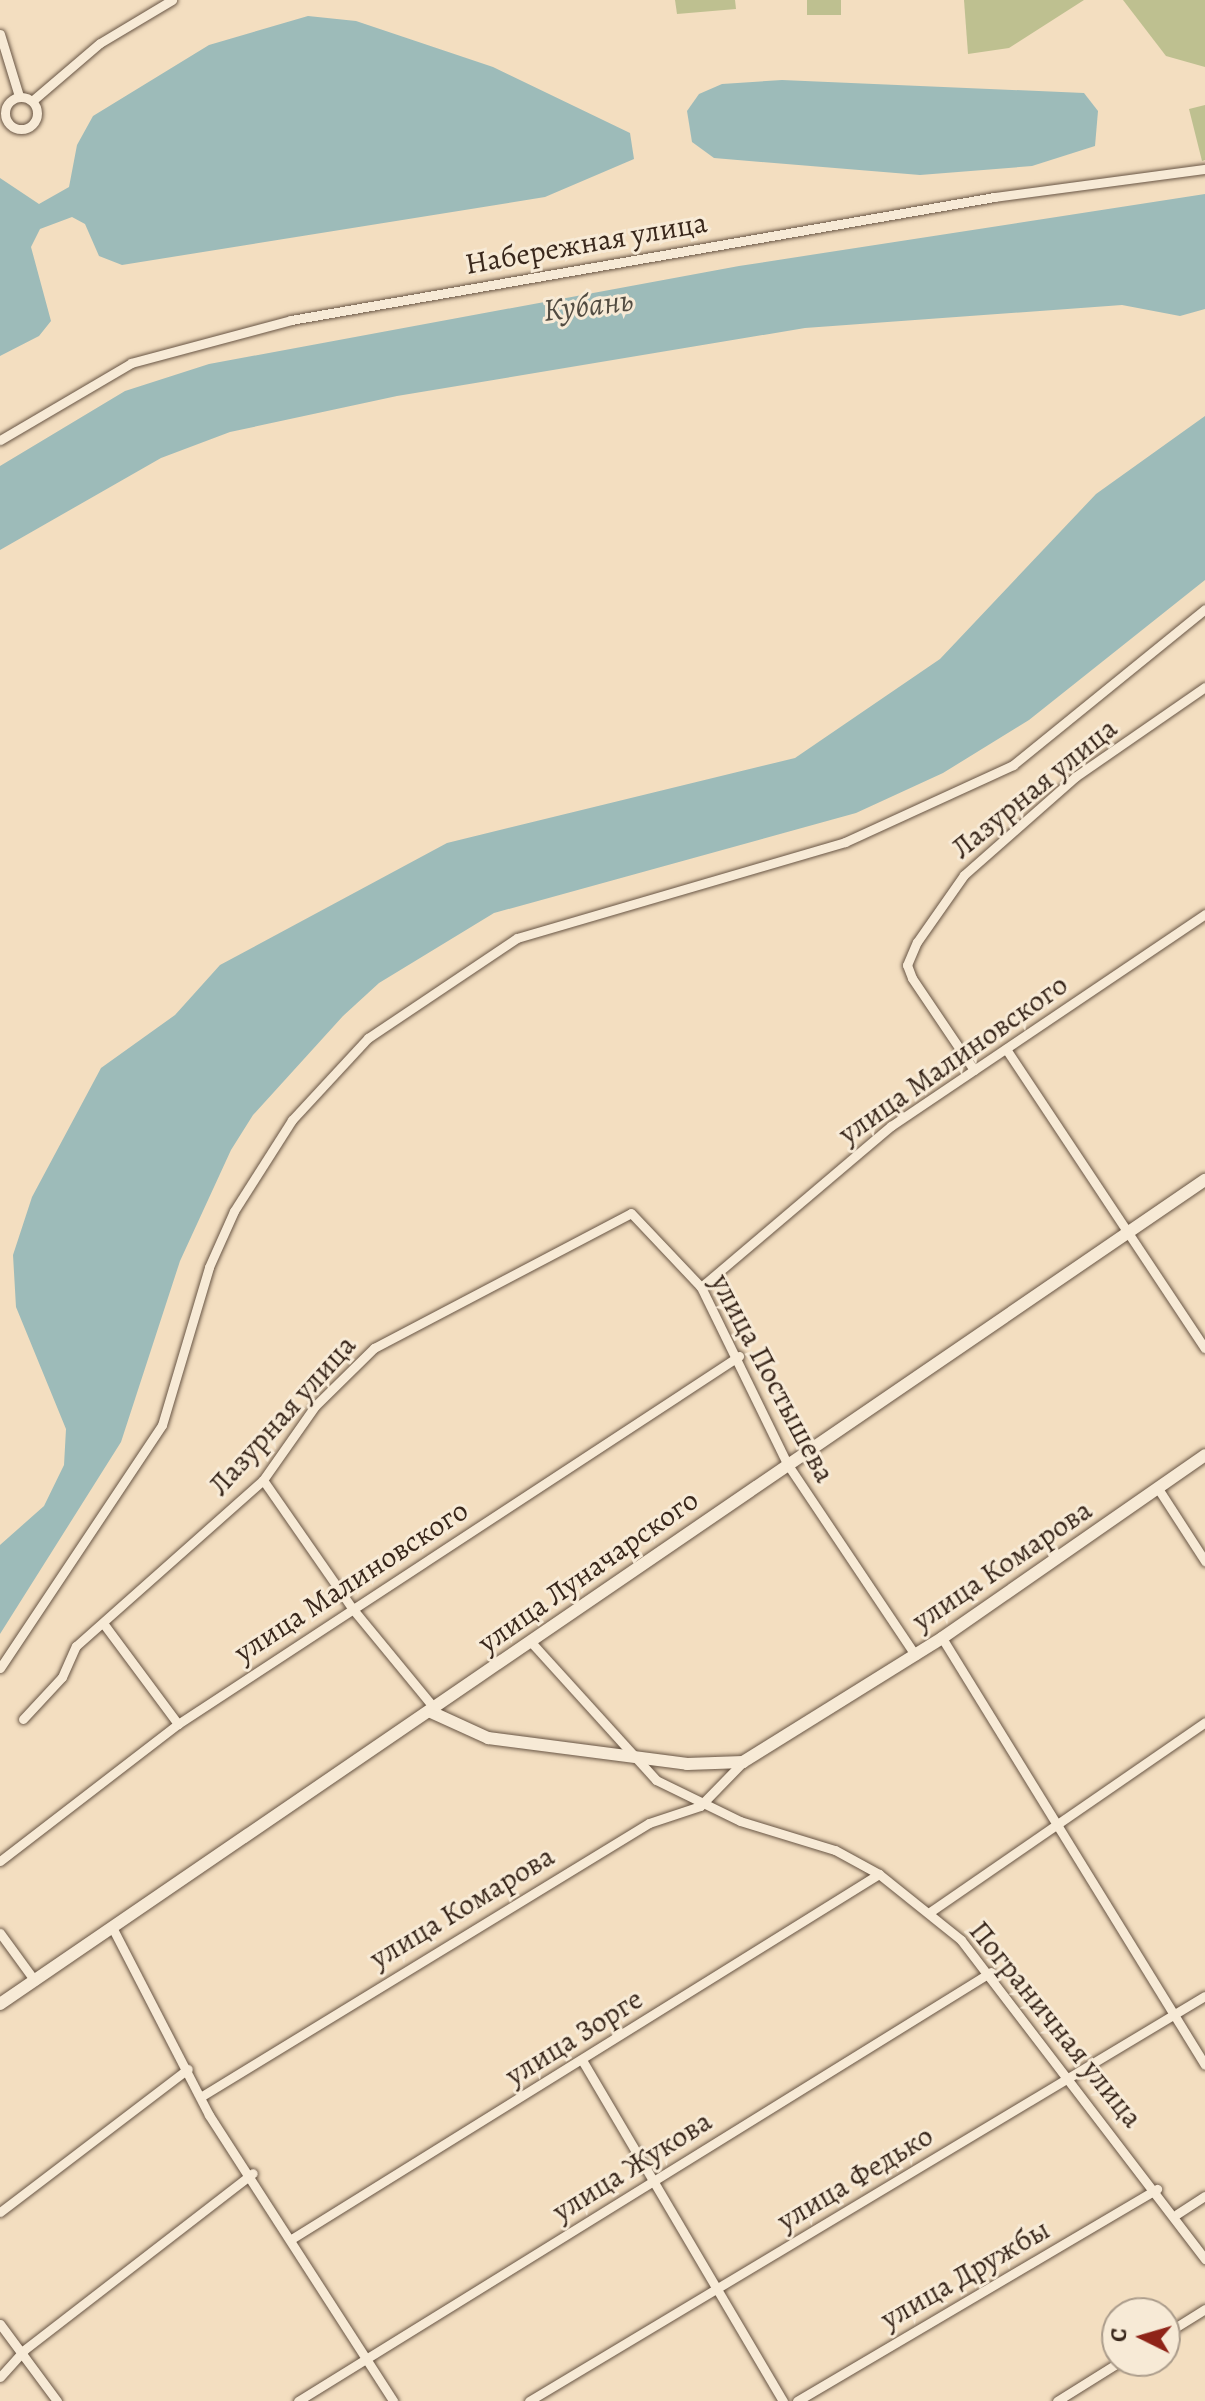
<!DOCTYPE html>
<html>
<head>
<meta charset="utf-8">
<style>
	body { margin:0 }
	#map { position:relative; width:1205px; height:2401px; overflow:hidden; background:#f3dec0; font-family:Alegreya,serif }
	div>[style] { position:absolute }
	.green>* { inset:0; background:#bec090; transform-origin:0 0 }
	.water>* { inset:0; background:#9dbbb9 }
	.roads { filter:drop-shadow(0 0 2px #685544) drop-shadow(0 0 2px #685544) }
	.street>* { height:9px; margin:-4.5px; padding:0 4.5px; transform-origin:4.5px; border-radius:4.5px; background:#f7ead6 }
	.street>.ring { margin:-4.5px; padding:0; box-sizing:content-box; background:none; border:9px solid #f7ead6; border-radius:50% }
	.secondary>* { height:12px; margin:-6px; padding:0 6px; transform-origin:6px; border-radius:6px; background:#f7ead6 }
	span { translate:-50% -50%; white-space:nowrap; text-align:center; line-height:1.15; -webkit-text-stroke:6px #f7ead6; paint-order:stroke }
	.street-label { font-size:30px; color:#39271b }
	.water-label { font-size:32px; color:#524c42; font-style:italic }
	.north { position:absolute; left:1101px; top:2297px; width:80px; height:80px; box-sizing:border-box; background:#f7ead6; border:2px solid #ab9c8b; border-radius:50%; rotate:275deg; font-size:22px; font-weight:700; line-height:32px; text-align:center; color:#39271b }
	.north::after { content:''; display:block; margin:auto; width:28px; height:36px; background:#8f2418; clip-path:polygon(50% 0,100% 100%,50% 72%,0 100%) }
</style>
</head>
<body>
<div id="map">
	<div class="green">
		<i style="clip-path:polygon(675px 0,735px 0,736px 9px,677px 14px)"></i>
		<i style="left:807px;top:0;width:34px;height:15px"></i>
		<i style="clip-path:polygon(964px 0,1084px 0,1009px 48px,968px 54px)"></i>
		<i style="clip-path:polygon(1123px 0,1205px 0,1205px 67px,1166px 56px)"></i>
		<i style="clip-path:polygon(1205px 105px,1205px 160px,1202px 161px,1189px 109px)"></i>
	</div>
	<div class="water">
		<i style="clip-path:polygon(308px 16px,356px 21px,493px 67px,630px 133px,634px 159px,545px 197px,122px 265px,99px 256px,85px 224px,72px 217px,40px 229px,31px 247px,51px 321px,39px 336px,0 356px,0 178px,39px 204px,69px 187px,77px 145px,93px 116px,209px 45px)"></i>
		<i style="clip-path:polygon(782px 80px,1084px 93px,1098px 111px,1095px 146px,1032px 166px,920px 175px,714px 158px,692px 142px,687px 111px,699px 94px,722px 84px)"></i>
		<i style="clip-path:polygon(1205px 194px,1205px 309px,1180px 316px,1122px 305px,805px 328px,397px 396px,230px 432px,161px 458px,0 550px,0 466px,125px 391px,209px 364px,739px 266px)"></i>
		<i style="clip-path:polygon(1205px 416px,1205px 580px,1029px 720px,943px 773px,856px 813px,494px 913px,379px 983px,343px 1016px,253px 1115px,231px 1150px,180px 1261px,121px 1442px,0 1634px,0 1545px,44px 1506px,64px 1465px,66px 1429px,16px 1307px,13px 1255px,32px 1197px,101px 1068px,175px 1015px,220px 965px,447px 843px,795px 758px,940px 659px,1096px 494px)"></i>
	</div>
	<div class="roads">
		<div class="street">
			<i style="left:0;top:34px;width:65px;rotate:73deg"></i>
			<i class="ring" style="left:5px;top:97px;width:23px;height:23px"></i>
			<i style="left:32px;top:101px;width:89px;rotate:-40.5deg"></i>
			<i style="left:100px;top:43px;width:84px;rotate:-30.8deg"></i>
			<i style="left:0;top:440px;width:152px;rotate:-30.4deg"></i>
			<i style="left:131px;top:363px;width:166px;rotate:-15deg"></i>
			<i style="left:291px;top:320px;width:714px;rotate:-9.92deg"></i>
			<i style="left:994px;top:197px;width:213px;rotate:-7.6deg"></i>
			<i style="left:1006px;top:1049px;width:359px;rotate:56.4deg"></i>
			<i style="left:974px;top:1070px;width:111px;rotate:-124deg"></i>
			<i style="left:912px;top:978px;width:14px;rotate:-111deg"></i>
			<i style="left:907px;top:965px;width:25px;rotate:-67deg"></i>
			<i style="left:917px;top:942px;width:82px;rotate:-55deg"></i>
			<i style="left:964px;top:875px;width:148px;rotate:-41.4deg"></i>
			<i style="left:1075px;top:777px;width:158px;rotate:-34.7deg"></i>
			<i style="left:701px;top:1287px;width:249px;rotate:-40.3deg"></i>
			<i style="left:891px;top:1126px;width:379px;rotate:-34deg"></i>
			<i style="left:263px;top:1480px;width:156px;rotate:55.2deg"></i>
			<i style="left:352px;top:1608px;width:131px;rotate:50.6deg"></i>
			<i style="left:1159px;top:1490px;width:85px;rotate:57.1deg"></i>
			<i style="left:103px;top:1623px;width:126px;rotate:53.4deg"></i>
			<i style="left:942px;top:1638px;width:501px;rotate:58.37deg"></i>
			<i style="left:531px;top:1642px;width:186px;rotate:47.8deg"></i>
			<i style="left:656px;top:1780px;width:93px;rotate:26deg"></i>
			<i style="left:740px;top:1821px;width:99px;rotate:17deg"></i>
			<i style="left:835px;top:1850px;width:50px;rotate:28.6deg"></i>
			<i style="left:879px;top:1874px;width:105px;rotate:38.8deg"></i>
			<i style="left:961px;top:1940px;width:402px;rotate:52.6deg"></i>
			<i style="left:0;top:1668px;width:292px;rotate:-56.3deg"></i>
			<i style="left:162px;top:1425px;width:165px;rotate:-73.4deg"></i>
			<i style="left:209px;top:1267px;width:61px;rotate:-65.9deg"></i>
			<i style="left:234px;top:1211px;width:108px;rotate:-57.5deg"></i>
			<i style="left:292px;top:1120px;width:112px;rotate:-47.2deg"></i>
			<i style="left:368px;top:1038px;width:179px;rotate:-33.9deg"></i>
			<i style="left:517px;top:938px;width:342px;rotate:-16.3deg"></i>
			<i style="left:845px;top:842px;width:185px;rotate:-24.6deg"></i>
			<i style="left:1013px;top:765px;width:247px;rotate:-39.1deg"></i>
			<i style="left:23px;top:1719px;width:57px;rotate:-47.1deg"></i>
			<i style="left:62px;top:1677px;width:34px;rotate:-66deg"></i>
			<i style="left:76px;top:1646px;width:250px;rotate:-41.6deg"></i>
			<i style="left:263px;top:1480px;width:90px;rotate:-54.9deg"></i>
			<i style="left:315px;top:1406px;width:83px;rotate:-44.5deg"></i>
			<i style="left:374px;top:1348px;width:290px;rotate:-27.7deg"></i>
			<i style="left:631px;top:1213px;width:102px;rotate:46.6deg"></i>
			<i style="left:701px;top:1287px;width:198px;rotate:64deg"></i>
			<i style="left:788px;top:1465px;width:229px;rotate:56.2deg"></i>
			<i style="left:0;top:1861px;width:225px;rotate:-37.6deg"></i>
			<i style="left:178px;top:1724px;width:671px;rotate:-33.26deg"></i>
			<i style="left:930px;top:1912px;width:334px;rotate:-34.6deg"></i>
			<i style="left:113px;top:1929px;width:209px;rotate:62.7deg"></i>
			<i style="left:209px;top:2115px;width:340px;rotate:57.2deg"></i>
			<i style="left:0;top:1933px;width:59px;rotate:53.9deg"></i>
			<i style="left:582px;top:2060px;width:396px;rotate:59.5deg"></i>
			<i style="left:202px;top:2096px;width:524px;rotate:-31.41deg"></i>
			<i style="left:649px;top:1823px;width:54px;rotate:-18.4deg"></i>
			<i style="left:700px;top:1806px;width:62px;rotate:-45.7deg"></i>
			<i style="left:0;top:2212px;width:236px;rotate:-37.3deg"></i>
			<i style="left:1177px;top:2214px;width:33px;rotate:-33deg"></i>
			<i style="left:293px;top:2238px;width:690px;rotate:-31.85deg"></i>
			<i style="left:0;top:2324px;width:96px;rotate:53.5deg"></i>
			<i style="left:1165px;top:2334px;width:47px;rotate:-32deg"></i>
			<i style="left:0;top:2377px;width:36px;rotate:-48deg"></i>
			<i style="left:24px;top:2350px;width:289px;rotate:-37.7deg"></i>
			<i style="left:298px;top:2401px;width:815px;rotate:-31.76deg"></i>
			<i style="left:529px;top:2401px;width:788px;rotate:-30.93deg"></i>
			<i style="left:797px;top:2401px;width:418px;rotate:-30.5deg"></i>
			<i style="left:1057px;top:2401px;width:75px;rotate:-32deg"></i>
		</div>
		<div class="secondary">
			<i style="left:431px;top:1712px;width:63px;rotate:24.5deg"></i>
			<i style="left:488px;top:1738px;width:201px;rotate:7.4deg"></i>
			<i style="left:687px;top:1764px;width:56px;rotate:-2deg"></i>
			<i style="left:743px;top:1762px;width:234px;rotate:-31.9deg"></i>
			<i style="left:942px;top:1638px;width:320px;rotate:-34.8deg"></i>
			<i style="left:0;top:2004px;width:1460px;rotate:-34.37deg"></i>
		</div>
	</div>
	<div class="street-label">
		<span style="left:586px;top:243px;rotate:-10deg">Набережная улица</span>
		<span style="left:1034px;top:788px;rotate:-39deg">Лазурная улица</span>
		<span style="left:953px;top:1059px;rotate:-35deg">улица Малиновского</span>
		<span style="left:773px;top:1378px;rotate:62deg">улица Постышева</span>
		<span style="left:282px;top:1415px;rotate:-48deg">Лазурная улица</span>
		<span style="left:1002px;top:1565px;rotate:-34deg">улица Комарова</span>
		<span style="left:588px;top:1571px;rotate:-35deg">улица Луначарского</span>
		<span style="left:351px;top:1581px;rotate:-33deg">улица Малиновского</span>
		<span style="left:462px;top:1907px;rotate:-31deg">улица Комарова</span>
		<span style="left:1056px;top:2024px;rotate:51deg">Пограничная улица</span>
		<span style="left:574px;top:2037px;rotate:-32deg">улица Зорге</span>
		<span style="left:632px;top:2166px;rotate:-32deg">улица Жукова</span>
		<span style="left:855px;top:2178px;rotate:-31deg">улица Федько</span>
		<span style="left:965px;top:2274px;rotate:-30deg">улица Дружбы</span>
	</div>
	<div class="water-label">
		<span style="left:588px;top:305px;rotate:-7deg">Кубань</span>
	</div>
	<div class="north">С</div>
</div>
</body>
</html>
